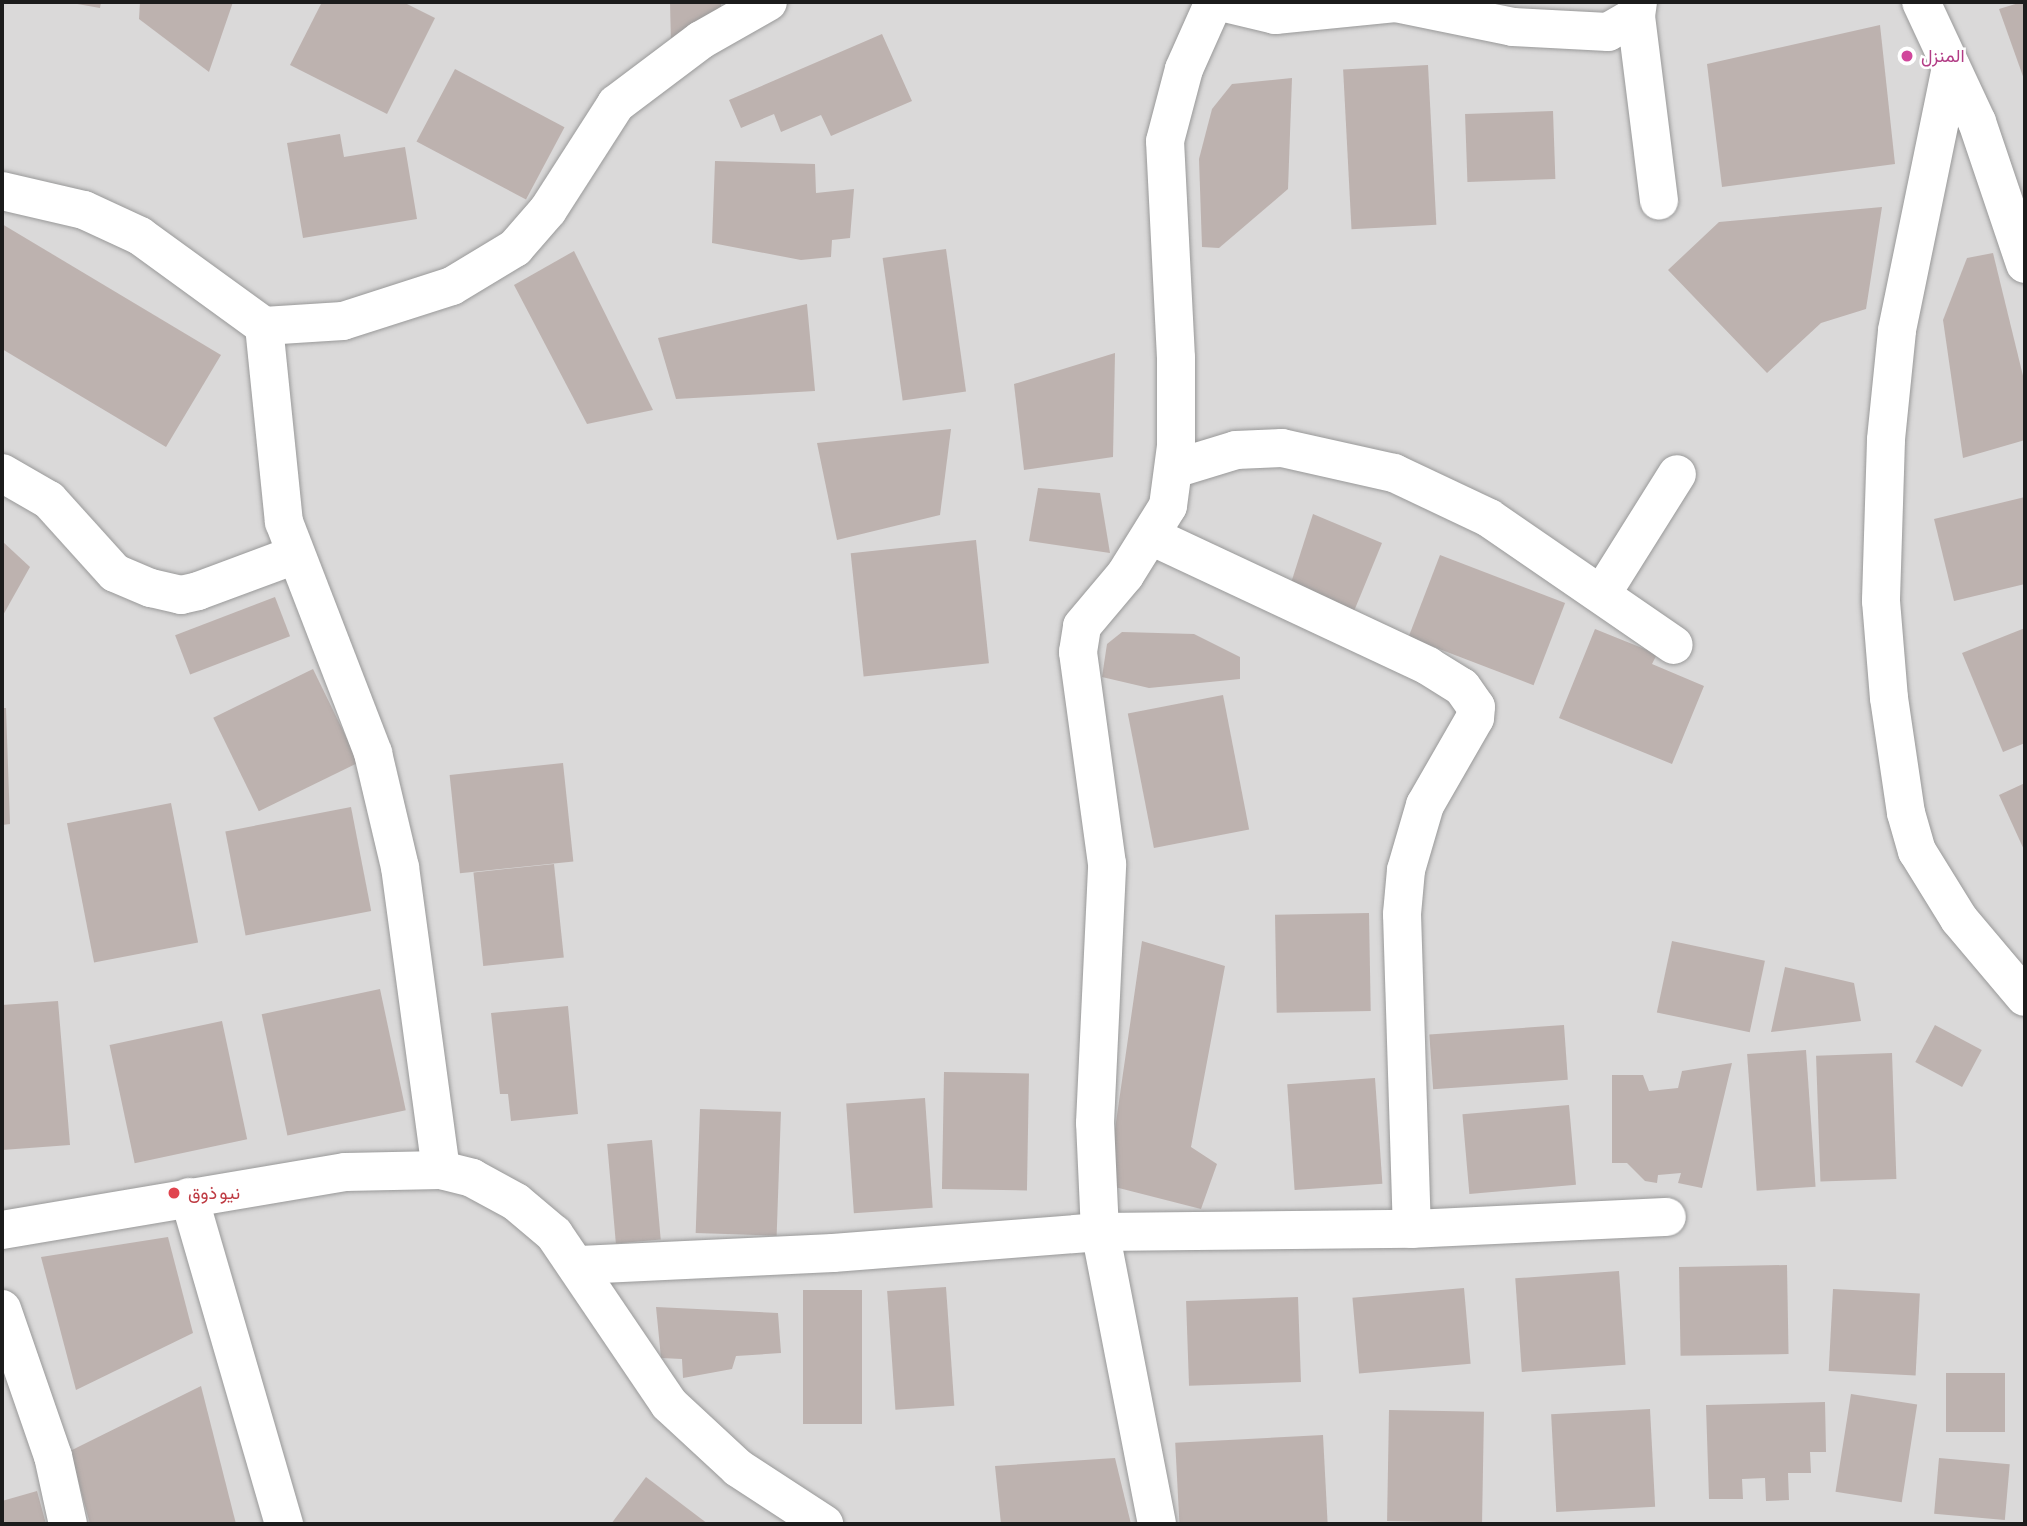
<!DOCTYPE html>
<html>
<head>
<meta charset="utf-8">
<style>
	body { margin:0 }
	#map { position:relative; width:2027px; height:1526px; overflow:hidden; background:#ede7e2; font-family:"Asap Condensed",Vazirmatn,sans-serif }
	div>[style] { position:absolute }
	.residential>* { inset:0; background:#dad9d9; transform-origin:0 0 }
	.building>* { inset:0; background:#bdb2af; transform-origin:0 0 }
	.roads { filter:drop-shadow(0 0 2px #999) drop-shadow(0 0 2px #999) }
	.minor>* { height:38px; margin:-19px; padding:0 19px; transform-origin:19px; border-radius:19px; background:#fff }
	.tertiary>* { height:38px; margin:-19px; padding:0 19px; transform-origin:19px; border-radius:19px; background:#fff }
	.dots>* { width:19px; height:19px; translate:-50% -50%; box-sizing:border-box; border:4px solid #fff; border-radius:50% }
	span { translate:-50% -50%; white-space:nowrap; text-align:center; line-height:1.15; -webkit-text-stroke:5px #fff; paint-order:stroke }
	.hotel-label { font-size:18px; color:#b23c85 }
	.left { translate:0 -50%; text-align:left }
	.health-label { font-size:18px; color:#be3a42 }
	.frame { position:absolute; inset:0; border:4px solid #1c1c1c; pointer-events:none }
</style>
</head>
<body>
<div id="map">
	<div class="residential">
		<i style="left:2px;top:2px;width:2023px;height:1522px"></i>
	</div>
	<div class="building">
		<i style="clip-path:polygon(66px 2px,101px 2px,100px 8px)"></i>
		<i style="clip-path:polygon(140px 2px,233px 2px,209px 72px,139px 19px)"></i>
		<i style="clip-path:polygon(322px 2px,403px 2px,435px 18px,387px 114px,290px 65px)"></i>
		<i style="clip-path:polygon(670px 2px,721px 2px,721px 12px,671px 43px)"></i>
		<i style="clip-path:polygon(2022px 2px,2025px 2px,2025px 82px,1999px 9px)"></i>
		<i style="clip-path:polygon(1880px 25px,1895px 164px,1722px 187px,1707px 64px)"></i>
		<i style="clip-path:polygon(882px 34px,912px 101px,831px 136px,821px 115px,781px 132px,774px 114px,741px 128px,729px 100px)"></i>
		<i style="left:1428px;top:65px;width:160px;height:85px;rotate:87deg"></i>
		<i style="left:455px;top:69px;width:124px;height:82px;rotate:28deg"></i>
		<i style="clip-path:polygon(1292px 78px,1288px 189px,1219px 248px,1202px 247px,1199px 159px,1212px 109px,1232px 84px)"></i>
		<i style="left:1553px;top:111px;width:68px;height:88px;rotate:88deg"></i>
		<i style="clip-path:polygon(340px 134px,344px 157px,405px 147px,417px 219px,303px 238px,287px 143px)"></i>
		<i style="clip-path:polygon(715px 161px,815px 164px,816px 193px,854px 189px,850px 238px,832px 240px,831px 257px,801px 260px,712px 243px)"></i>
		<i style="clip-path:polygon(1882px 207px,1866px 309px,1821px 323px,1767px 373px,1668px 270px,1719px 222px)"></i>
		<i style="clip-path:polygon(2px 224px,221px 355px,166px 447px,2px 349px)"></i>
		<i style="left:946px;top:249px;width:144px;height:64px;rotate:82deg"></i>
		<i style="clip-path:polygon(574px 251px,653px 410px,587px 424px,514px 285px)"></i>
		<i style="clip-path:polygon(1993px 253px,2025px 384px,2025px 440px,1963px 458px,1943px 320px,1967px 258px)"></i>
		<i style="clip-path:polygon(807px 304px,815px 391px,676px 399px,658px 338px)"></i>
		<i style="clip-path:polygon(1115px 353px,1113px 457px,1024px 470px,1014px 384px)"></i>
		<i style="clip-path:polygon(951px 429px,940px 515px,837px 540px,817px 443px)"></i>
		<i style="clip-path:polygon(1038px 488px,1100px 493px,1110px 553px,1029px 541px)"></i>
		<i style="clip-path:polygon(2025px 497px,2025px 584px,1954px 601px,1934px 519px)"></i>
		<i style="clip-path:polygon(1313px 514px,1382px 543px,1352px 616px,1291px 583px)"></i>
		<i style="left:976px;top:540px;width:124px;height:126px;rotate:84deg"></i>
		<i style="clip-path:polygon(2px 541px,30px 567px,2px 617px)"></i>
		<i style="left:1440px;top:555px;width:134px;height:88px;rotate:21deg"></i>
		<i style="left:275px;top:597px;width:42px;height:107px;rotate:69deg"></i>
		<i style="clip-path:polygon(2025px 628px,2025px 743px,2003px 752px,1962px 653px)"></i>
		<i style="clip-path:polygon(1595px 629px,1657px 654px,1652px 664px,1704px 686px,1672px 764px,1559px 718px)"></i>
		<i style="clip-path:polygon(1122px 632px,1194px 634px,1240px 657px,1240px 679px,1149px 688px,1102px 677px,1107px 644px)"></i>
		<i style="left:313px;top:669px;width:104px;height:111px;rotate:64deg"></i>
		<i style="left:1223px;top:695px;width:137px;height:97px;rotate:79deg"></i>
		<i style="clip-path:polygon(2px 708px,6px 708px,10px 824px,2px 825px)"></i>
		<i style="left:563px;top:763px;width:99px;height:114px;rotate:84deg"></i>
		<i style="clip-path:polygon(2025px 783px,2025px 852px,1999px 795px)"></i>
		<i style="left:171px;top:803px;width:142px;height:106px;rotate:79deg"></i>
		<i style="left:351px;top:807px;width:106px;height:128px;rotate:79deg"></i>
		<i style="left:554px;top:864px;width:94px;height:81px;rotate:84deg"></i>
		<i style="left:1369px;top:913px;width:98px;height:94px;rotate:89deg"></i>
		<i style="clip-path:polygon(1142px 941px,1225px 966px,1191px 1147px,1217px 1164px,1201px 1209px,1107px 1185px)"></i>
		<i style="left:1672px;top:941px;width:95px;height:73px;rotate:12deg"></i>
		<i style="clip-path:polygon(1785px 967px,1854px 983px,1861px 1021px,1771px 1032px)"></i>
		<i style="left:380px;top:989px;width:124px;height:121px;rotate:78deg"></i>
		<i style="clip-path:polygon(58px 1001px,70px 1145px,2px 1150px,2px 1005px)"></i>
		<i style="clip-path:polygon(568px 1006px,578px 1114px,511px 1121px,508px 1094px,500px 1094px,491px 1013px)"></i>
		<i style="left:222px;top:1021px;width:121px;height:115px;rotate:78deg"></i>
		<i style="left:1564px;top:1025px;width:55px;height:135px;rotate:86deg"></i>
		<i style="left:1935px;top:1025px;width:53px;height:42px;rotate:28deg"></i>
		<i style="left:1806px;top:1050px;width:137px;height:59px;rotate:86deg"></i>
		<i style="left:1892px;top:1053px;width:126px;height:76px;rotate:88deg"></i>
		<i style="clip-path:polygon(1732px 1063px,1702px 1188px,1678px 1183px,1681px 1173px,1658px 1175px,1657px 1183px,1645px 1181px,1627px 1163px,1612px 1163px,1612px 1075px,1643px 1075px,1649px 1091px,1678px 1088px,1682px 1071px)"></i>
		<i style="left:944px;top:1072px;width:85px;height:117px;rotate:1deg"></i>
		<i style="left:1375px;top:1078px;width:106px;height:88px;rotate:86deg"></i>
		<i style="left:925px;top:1098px;width:110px;height:79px;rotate:86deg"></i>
		<i style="left:1569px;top:1105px;width:80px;height:107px;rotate:85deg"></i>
		<i style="left:700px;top:1109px;width:81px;height:124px;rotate:2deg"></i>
		<i style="left:652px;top:1140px;width:100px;height:45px;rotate:85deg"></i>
		<i style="clip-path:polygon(168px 1237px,193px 1333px,76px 1390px,41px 1257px)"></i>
		<i style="left:1787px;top:1265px;width:89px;height:108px;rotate:89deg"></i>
		<i style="left:1619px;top:1271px;width:94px;height:104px;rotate:86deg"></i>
		<i style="left:946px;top:1287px;width:119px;height:59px;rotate:86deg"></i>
		<i style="left:1464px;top:1288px;width:76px;height:112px;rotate:85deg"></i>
		<i style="left:1833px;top:1289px;width:87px;height:82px;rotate:3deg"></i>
		<i style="left:803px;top:1290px;width:59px;height:134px"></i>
		<i style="left:1298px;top:1297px;width:85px;height:112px;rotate:88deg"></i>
		<i style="clip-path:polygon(656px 1307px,778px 1313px,781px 1353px,736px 1356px,732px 1369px,683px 1378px,682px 1359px,661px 1358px)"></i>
		<i style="left:1946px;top:1373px;width:59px;height:59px"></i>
		<i style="clip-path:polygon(201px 1386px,236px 1524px,90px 1524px,70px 1451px)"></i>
		<i style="left:1851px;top:1394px;width:67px;height:99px;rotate:9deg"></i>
		<i style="clip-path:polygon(1825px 1402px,1826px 1452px,1810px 1452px,1811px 1473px,1788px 1473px,1789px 1500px,1766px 1501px,1765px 1478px,1742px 1479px,1743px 1499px,1709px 1499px,1706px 1405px)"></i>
		<i style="left:1650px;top:1409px;width:98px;height:99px;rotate:87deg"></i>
		<i style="left:1389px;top:1410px;width:95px;height:111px;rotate:1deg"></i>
		<i style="left:1323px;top:1435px;width:89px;height:148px;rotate:87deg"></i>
		<i style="clip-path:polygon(1115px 1458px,1131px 1524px,1001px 1524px,995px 1466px)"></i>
		<i style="left:1939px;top:1458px;width:71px;height:56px;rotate:5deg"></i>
		<i style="clip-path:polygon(646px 1477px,708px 1524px,611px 1524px)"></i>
		<i style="clip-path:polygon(37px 1491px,46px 1524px,2px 1524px,2px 1501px)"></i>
	</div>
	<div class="roads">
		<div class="minor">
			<i style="left:1921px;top:2px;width:132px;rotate:65deg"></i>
			<i style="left:1977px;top:122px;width:150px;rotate:71.3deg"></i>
			<i style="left:1636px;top:16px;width:186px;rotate:82.9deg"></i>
			<i style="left:1951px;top:67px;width:269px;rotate:101.6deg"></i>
			<i style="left:1897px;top:331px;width:110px;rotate:95.8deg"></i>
			<i style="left:1886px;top:440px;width:161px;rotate:91.8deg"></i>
			<i style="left:1881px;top:601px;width:97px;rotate:85.3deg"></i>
			<i style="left:1889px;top:698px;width:116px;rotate:81.6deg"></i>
			<i style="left:1906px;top:813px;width:40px;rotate:74deg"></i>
			<i style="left:1917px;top:851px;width:80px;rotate:58.3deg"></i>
			<i style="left:1959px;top:919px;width:102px;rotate:49.8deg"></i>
			<i style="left:1174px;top:469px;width:65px;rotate:-17deg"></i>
			<i style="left:1236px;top:450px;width:46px;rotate:-2.5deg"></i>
			<i style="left:1282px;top:448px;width:115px;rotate:12.6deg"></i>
			<i style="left:1394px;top:473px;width:105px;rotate:25.3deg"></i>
			<i style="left:1489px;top:518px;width:224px;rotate:34.5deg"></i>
			<i style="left:2px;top:473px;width:54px;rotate:29.9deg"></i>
			<i style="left:49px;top:500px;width:98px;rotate:47.9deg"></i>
			<i style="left:115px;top:573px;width:39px;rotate:23deg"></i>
			<i style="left:151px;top:588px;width:31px;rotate:13deg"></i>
			<i style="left:181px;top:595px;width:17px;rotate:-13deg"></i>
			<i style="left:198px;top:591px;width:103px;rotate:-20.4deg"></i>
			<i style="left:1151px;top:536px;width:306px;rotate:25.1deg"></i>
			<i style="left:1428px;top:666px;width:40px;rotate:32deg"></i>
			<i style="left:1462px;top:687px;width:24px;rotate:55deg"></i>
			<i style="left:1476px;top:707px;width:11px;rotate:95deg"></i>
			<i style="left:1475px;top:718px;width:100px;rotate:119.9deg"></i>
			<i style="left:1425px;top:805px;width:68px;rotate:106.3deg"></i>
			<i style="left:1406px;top:870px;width:44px;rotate:95.2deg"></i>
			<i style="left:1402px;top:914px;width:315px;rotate:88.2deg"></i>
			<i style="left:1603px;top:592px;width:139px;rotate:-57.9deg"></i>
			<i style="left:189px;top:1197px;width:341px;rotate:73.8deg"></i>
			<i style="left:2px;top:1230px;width:348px;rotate:-9.6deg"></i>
			<i style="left:345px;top:1172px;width:96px;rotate:-1.2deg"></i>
			<i style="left:580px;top:1265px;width:253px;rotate:-2.7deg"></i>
			<i style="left:833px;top:1253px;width:268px;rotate:-4.5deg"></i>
			<i style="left:1100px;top:1232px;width:312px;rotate:-0.6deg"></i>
			<i style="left:1412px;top:1229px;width:255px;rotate:-2.7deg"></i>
			<i style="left:2px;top:1309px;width:156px;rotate:70.9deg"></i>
			<i style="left:53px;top:1456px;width:70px;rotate:77.6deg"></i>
			<i style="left:1157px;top:1524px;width:298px;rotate:-101deg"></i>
			<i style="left:1100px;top:1232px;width:109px;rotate:-92.6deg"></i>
			<i style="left:1095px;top:1123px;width:259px;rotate:-87.3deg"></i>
			<i style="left:1107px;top:864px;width:214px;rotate:-97.8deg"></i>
			<i style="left:1078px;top:652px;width:26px;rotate:-81deg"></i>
			<i style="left:1082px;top:626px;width:67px;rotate:-49.9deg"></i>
			<i style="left:1125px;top:575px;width:81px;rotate:-58.1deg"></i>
			<i style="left:1168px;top:506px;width:61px;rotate:-82.4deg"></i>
			<i style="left:1176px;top:446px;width:88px;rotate:-90deg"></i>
			<i style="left:1176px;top:358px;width:217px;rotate:-92.9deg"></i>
			<i style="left:1165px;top:141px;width:74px;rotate:-75.2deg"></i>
			<i style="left:1184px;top:69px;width:73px;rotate:-65.9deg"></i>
		</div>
		<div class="tertiary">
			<i style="left:1221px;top:2px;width:56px;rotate:13.5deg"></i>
			<i style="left:1275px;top:15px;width:121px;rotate:-5.7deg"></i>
			<i style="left:1395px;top:3px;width:120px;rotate:11.5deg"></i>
			<i style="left:1513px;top:27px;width:95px;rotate:3deg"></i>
			<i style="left:1608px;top:32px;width:32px;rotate:-30deg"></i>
			<i style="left:1636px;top:16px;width:14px;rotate:-82deg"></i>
			<i style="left:2px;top:191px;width:84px;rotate:13deg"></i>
			<i style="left:84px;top:210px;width:62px;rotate:24.9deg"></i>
			<i style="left:140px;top:236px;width:153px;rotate:36deg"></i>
			<i style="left:264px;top:326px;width:79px;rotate:-3.6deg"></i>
			<i style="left:343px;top:321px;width:114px;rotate:-17.8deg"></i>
			<i style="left:452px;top:286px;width:74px;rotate:-31.1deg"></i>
			<i style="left:515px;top:248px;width:50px;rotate:-49deg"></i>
			<i style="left:548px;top:210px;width:126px;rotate:-57.3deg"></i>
			<i style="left:616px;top:104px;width:106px;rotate:-37deg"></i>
			<i style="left:701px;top:40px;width:77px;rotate:-29.6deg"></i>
			<i style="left:264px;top:326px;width:197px;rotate:84.2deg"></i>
			<i style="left:284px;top:522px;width:248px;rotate:68.9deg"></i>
			<i style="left:373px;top:753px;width:117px;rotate:76.7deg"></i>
			<i style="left:400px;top:867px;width:306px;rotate:82.3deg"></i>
			<i style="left:441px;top:1170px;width:32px;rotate:14deg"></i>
			<i style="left:472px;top:1178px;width:50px;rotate:28.6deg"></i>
			<i style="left:516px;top:1202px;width:50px;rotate:40.1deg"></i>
			<i style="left:554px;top:1234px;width:205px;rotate:55.9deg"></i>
			<i style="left:669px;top:1404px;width:94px;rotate:42.8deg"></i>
			<i style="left:738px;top:1468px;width:103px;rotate:33.1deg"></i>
		</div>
	</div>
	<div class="dots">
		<i style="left:1907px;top:56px;background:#d1479c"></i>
		<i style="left:174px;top:1193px;background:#e0444e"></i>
	</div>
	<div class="hotel-label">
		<span class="left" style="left:1921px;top:56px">المنزل</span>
	</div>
	<div class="health-label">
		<span class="left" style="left:188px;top:1193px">نيو ذوق</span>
	</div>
	<div class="frame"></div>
</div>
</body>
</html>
